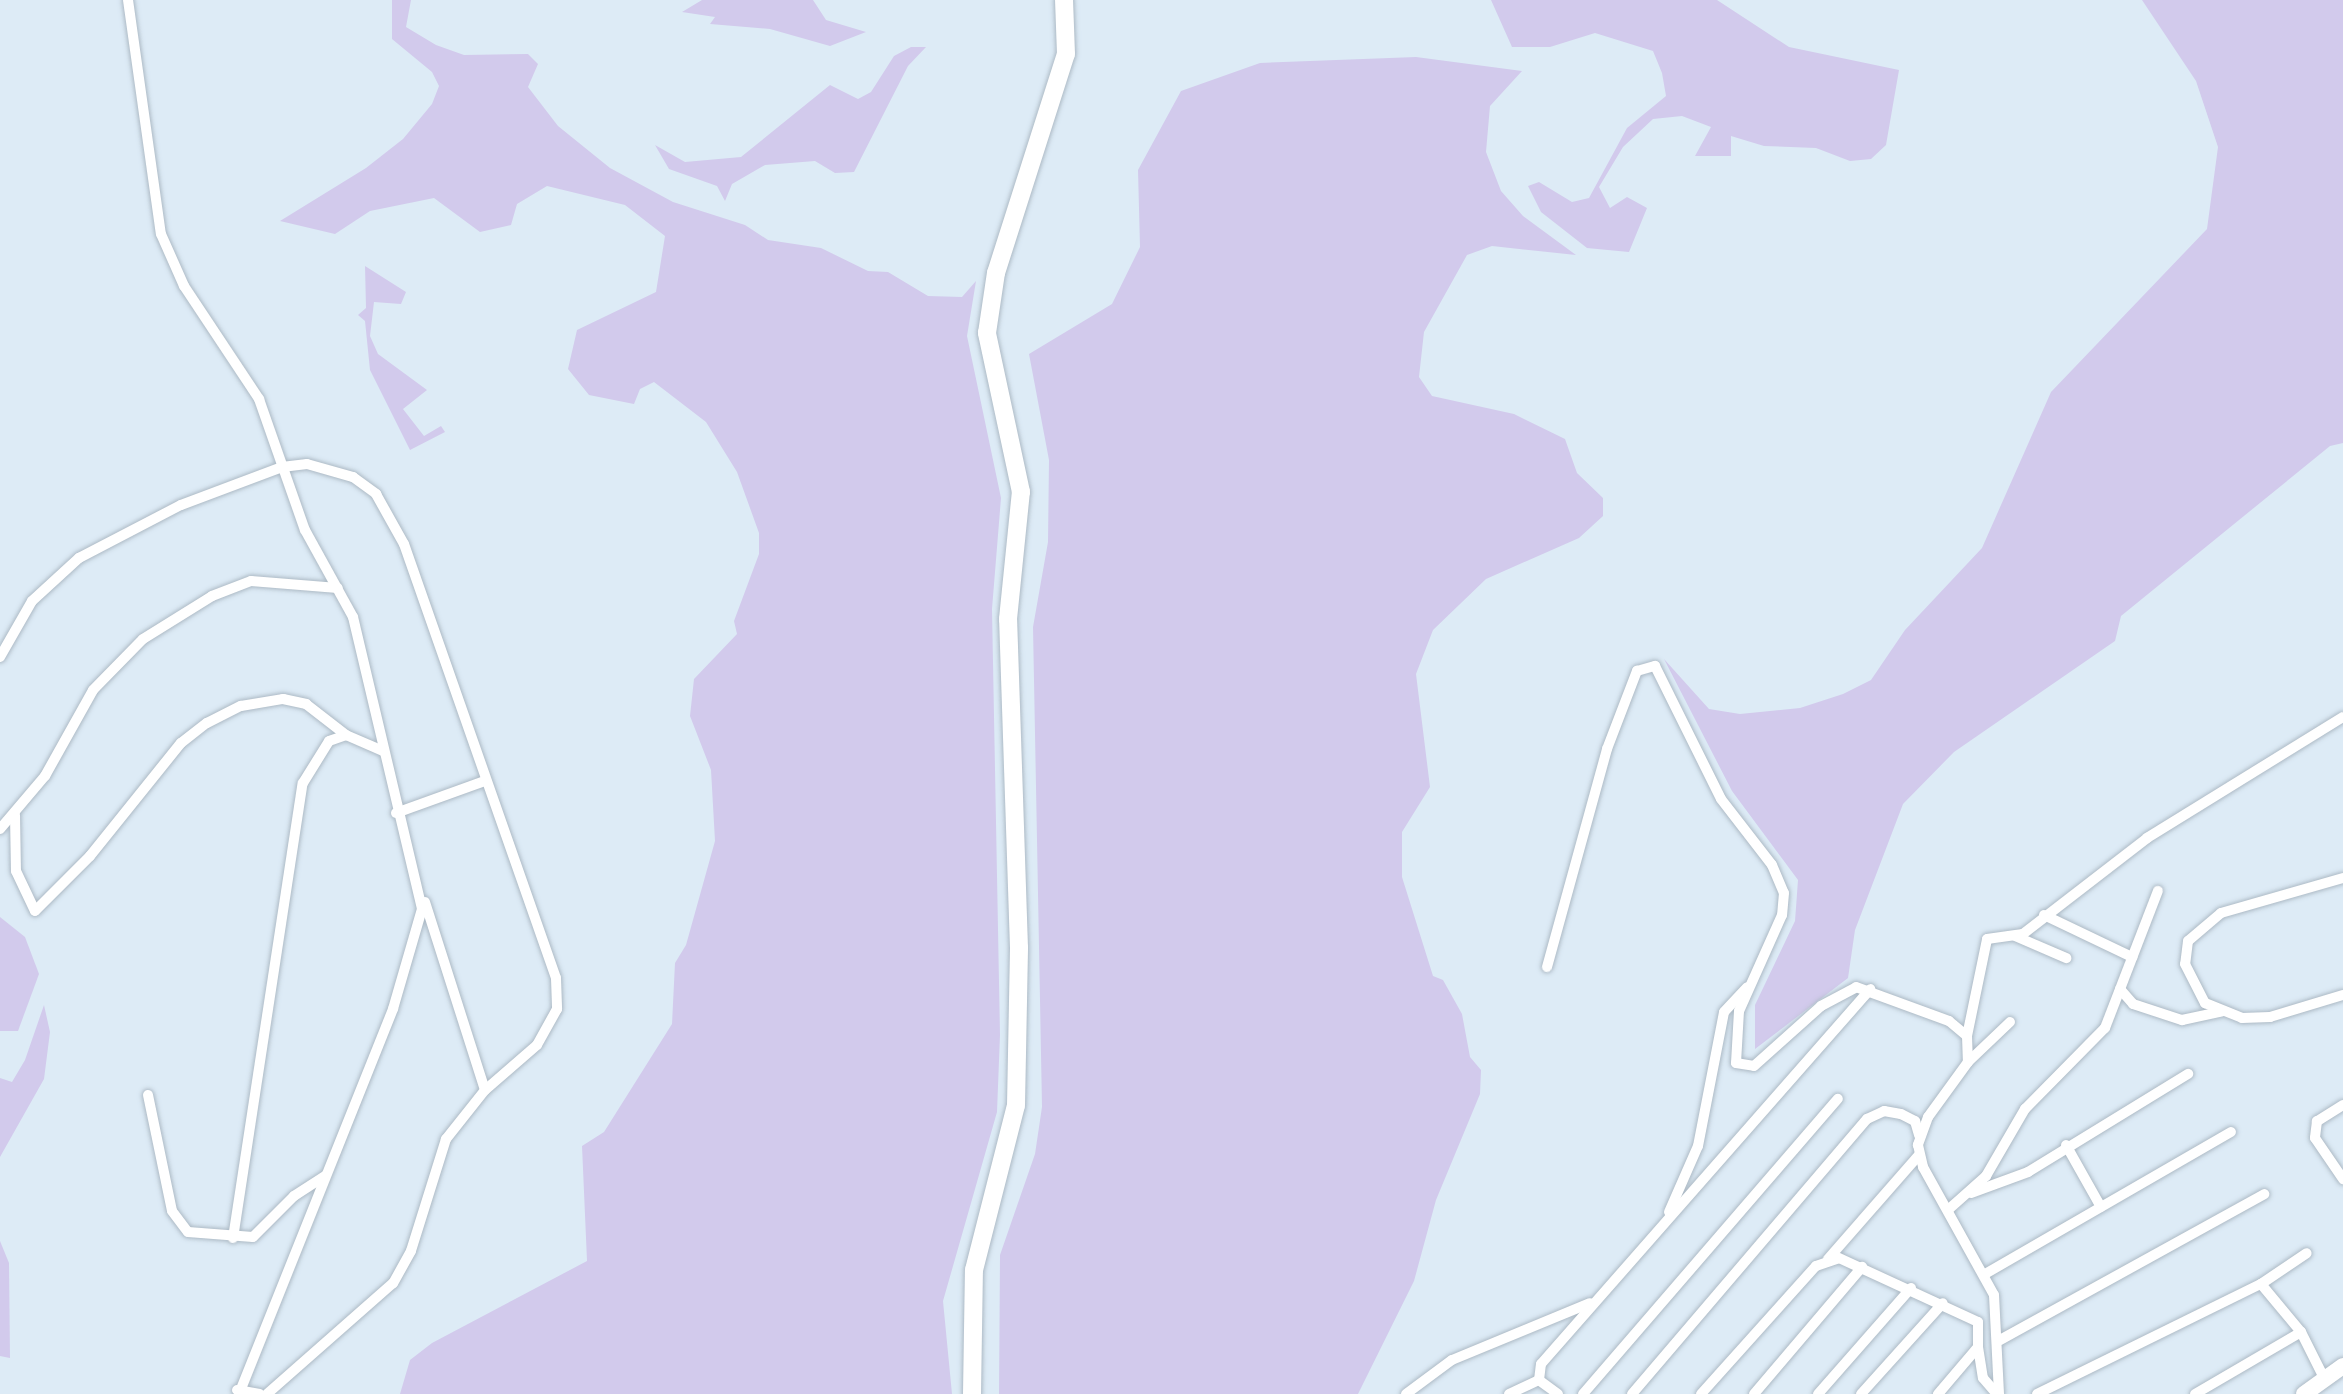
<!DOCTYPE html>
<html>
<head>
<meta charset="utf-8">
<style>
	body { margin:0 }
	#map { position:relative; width:2343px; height:1394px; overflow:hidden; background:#ddebf6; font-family:"Fira Sans",sans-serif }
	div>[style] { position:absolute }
	.green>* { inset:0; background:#d2caec }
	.roads { filter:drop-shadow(0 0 2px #adbac5) drop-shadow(0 0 2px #adbac5) }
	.street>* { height:10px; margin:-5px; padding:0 5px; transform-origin:5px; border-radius:5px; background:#fff }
	.secondary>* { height:16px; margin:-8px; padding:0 8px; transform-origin:8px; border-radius:8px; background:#fff }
	.primary>* { height:18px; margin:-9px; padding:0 9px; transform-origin:9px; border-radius:9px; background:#fff }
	span { translate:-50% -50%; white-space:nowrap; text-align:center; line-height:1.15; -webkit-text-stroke:5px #ddebf6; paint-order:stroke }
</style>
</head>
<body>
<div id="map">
	<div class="green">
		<i style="clip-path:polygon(392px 0,411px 0,406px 27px,436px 45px,464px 55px,528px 54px,538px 64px,528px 87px,558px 126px,610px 168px,673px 202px,745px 225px,768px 240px,821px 248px,868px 271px,888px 272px,928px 296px,962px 297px,976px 281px,967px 336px,1001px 498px,992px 609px,1000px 1035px,997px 1112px,943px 1301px,952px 1394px,400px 1394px,410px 1360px,432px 1343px,587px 1261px,582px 1146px,604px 1132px,672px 1024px,675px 963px,686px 945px,715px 841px,711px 770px,690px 716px,694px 679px,737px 634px,734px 621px,759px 554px,759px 533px,737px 472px,706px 422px,654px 382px,640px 389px,634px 404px,589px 395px,568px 369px,577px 330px,656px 292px,665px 236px,625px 205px,547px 186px,517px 204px,511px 225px,480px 232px,434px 198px,370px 211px,335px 234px,280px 221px,366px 168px,403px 139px,432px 104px,439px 86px,432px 72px,392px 39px)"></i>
		<i style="clip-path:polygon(702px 0,813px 0,826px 20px,866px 32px,830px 46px,770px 29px,710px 24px,715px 17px,682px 12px)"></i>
		<i style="clip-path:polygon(1491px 0,1717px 0,1789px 47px,1899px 70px,1886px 145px,1871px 159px,1850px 161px,1816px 148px,1764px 146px,1731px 136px,1731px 156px,1695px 156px,1711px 127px,1682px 116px,1653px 119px,1623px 147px,1599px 187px,1610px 208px,1627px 197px,1647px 208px,1629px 252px,1587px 248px,1541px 212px,1528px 186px,1539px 182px,1572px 202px,1589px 198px,1627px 128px,1666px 96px,1662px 73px,1653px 51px,1595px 33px,1550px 47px,1512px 47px)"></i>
		<i style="clip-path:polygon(2142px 0,2343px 0,2343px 443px,2330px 446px,2121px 616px,2115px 641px,1954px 752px,1903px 804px,1855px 930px,1848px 978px,1755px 1049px,1755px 1005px,1795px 921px,1798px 880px,1732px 791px,1664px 659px,1709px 709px,1740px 714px,1800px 708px,1843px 694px,1871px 680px,1905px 630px,1982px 548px,2051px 392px,2207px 229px,2218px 147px,2196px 81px)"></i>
		<i style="clip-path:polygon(911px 47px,926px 47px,908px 66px,854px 172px,835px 173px,815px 161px,765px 165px,732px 184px,725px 201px,717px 186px,669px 169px,655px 145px,685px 162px,741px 157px,830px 85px,858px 99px,871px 92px,894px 56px)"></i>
		<i style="clip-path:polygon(1416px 57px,1522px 71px,1490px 106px,1486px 152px,1501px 191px,1523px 216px,1576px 255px,1492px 246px,1467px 255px,1424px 332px,1419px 377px,1432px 396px,1514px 414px,1565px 439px,1577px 473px,1603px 498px,1603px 516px,1579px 538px,1486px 579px,1433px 630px,1416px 674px,1430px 787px,1402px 832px,1402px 877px,1433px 976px,1443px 980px,1462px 1014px,1470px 1057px,1481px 1070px,1480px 1094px,1436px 1200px,1414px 1281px,1358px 1394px,999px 1394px,1000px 1255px,1035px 1154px,1042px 1107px,1033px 627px,1048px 542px,1049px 460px,1029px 354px,1112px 304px,1140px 247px,1138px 170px,1181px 91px,1260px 63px)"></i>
		<i style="clip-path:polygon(365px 266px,406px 292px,401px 304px,374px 302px,370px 336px,378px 354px,427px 390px,403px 409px,424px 436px,441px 426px,445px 432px,410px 450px,370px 370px,365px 321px,358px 315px,366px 308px)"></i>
		<i style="clip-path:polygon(0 917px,25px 937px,39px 974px,18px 1031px,0 1031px)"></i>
		<i style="clip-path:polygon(44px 1005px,50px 1032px,44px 1079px,0 1157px,0 1078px,12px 1082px,25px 1060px)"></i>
		<i style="clip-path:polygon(0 1241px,9px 1263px,10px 1358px,0 1356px)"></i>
	</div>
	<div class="roads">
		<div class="street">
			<i style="left:128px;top:0;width:236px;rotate:82deg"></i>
			<i style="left:161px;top:234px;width:57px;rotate:66.1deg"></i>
			<i style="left:184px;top:286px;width:136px;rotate:56.4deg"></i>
			<i style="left:259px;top:399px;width:139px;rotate:70.7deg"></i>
			<i style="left:305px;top:530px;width:99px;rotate:61.1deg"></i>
			<i style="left:353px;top:617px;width:300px;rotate:76.7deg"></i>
			<i style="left:422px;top:909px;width:104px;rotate:106.2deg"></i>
			<i style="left:393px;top:1009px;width:415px;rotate:111.8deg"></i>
			<i style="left:0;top:657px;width:64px;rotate:-60.3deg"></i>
			<i style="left:32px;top:601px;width:64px;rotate:-42.5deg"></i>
			<i style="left:79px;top:558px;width:115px;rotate:-27.5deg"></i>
			<i style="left:181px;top:505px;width:108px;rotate:-20.6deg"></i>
			<i style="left:282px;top:467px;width:25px;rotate:-7deg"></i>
			<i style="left:307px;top:464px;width:48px;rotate:15.8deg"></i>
			<i style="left:353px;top:477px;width:29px;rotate:36deg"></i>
			<i style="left:376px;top:494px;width:57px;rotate:60.8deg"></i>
			<i style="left:404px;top:544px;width:460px;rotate:70.7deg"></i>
			<i style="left:556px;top:978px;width:31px;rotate:88deg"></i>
			<i style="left:557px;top:1009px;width:41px;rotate:119.1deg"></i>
			<i style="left:537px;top:1045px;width:69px;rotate:139.1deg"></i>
			<i style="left:485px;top:1090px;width:63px;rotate:128.5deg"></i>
			<i style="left:446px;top:1139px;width:117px;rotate:107.4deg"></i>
			<i style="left:411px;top:1251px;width:37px;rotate:119deg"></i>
			<i style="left:393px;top:1283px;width:168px;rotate:138.6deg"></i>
			<i style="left:396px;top:813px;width:95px;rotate:-19.8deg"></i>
			<i style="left:15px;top:815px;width:56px;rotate:89deg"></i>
			<i style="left:16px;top:871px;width:44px;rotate:64.6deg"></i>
			<i style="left:35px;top:911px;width:78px;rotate:-45deg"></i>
			<i style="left:90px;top:856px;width:145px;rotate:-51.2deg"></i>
			<i style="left:181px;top:743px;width:33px;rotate:-38deg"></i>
			<i style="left:207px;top:723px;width:38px;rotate:-27deg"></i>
			<i style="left:241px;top:706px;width:43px;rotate:-9.5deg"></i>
			<i style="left:283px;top:699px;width:24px;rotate:12deg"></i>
			<i style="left:306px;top:704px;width:51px;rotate:37.8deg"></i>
			<i style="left:0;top:829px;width:70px;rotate:-49.7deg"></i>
			<i style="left:45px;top:776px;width:98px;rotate:-60.8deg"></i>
			<i style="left:93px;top:690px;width:71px;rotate:-45.6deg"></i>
			<i style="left:143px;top:639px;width:81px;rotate:-31.9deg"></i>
			<i style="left:212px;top:596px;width:42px;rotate:-21deg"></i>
			<i style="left:251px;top:581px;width:87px;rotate:4.6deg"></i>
			<i style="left:2343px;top:878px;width:127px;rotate:164deg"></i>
			<i style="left:2221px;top:913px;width:43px;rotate:139.7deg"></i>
			<i style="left:2188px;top:941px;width:23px;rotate:97deg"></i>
			<i style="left:2185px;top:964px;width:44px;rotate:62.9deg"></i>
			<i style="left:2205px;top:1003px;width:40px;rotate:22deg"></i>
			<i style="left:2242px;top:1018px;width:28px;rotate:-2deg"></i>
			<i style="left:2270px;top:1017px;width:76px;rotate:-16.8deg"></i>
			<i style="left:425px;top:902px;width:197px;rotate:72.3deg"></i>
			<i style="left:2044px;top:915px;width:98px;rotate:25.5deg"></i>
			<i style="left:2015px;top:936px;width:56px;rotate:23.3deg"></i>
			<i style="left:1547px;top:967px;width:226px;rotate:-74.6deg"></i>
			<i style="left:1607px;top:749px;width:84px;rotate:-69deg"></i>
			<i style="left:1637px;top:671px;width:19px;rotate:-16deg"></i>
			<i style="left:1655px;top:666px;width:148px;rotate:63.6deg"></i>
			<i style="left:1721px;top:799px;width:83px;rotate:52.3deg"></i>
			<i style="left:1772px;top:865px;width:30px;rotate:67deg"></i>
			<i style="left:1784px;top:893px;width:22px;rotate:95deg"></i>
			<i style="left:1782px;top:915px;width:105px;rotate:114.1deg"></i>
			<i style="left:1739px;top:1011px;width:52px;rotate:93.3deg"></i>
			<i style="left:1736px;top:1063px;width:18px;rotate:9deg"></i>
			<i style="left:1754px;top:1066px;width:90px;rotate:-41.8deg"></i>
			<i style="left:1821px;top:1006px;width:40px;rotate:-28deg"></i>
			<i style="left:1856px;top:987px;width:99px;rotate:20.1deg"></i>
			<i style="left:1949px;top:1021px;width:23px;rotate:40deg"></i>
			<i style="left:1967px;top:1036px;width:26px;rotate:88deg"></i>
			<i style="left:1968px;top:1062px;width:68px;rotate:126deg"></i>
			<i style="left:1928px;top:1117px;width:30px;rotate:110deg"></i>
			<i style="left:1918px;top:1145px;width:23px;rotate:77deg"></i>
			<i style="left:1923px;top:1167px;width:146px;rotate:61deg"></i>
			<i style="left:1994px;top:1295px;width:99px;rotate:87.1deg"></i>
			<i style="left:2120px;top:989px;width:20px;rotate:49deg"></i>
			<i style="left:2133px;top:1004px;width:52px;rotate:18.1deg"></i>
			<i style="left:2182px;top:1020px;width:40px;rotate:-12deg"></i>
			<i style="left:1967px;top:1036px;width:99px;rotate:-78.3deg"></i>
			<i style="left:1987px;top:939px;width:36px;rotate:-8deg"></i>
			<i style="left:2023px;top:934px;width:157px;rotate:-37.7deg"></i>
			<i style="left:2147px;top:838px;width:230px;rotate:-31.7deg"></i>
			<i style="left:1968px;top:1062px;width:58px;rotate:-43.6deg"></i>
			<i style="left:148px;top:1095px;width:118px;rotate:78.3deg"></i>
			<i style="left:172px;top:1211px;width:26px;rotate:53deg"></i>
			<i style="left:188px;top:1232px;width:65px;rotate:4.4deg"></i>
			<i style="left:253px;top:1237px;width:58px;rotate:-45deg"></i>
			<i style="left:294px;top:1196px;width:37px;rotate:-33deg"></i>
			<i style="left:2343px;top:1105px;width:31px;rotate:148deg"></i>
			<i style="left:2317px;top:1121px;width:17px;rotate:97deg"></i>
			<i style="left:2315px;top:1138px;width:50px;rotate:55.7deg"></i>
			<i style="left:2066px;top:1145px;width:71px;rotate:60.6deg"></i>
			<i style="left:1971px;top:1193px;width:61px;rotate:-20.2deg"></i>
			<i style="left:2028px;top:1172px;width:188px;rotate:-31.5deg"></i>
			<i style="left:1949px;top:1209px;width:50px;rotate:-41.7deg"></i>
			<i style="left:1986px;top:1176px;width:78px;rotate:-59.8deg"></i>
			<i style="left:2025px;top:1109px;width:114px;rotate:-45.4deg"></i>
			<i style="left:2105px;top:1028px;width:147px;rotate:-68.9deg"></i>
			<i style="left:1669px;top:1212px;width:72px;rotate:-66.3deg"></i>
			<i style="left:1698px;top:1146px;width:136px;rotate:-79deg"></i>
			<i style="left:1724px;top:1012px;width:34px;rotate:-47deg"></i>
			<i style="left:233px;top:1238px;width:460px;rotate:-81.3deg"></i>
			<i style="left:303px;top:783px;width:49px;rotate:-58.2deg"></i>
			<i style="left:329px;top:741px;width:18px;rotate:-19deg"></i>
			<i style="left:346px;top:735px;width:40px;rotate:23.4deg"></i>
			<i style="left:1828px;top:1259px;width:138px;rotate:-48.8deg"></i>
			<i style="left:1985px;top:1274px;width:284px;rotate:-30deg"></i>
			<i style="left:2261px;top:1284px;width:55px;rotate:-34deg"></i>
			<i style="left:2000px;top:1340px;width:302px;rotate:-28.9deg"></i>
			<i style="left:1978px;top:1347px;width:31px;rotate:81deg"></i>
			<i style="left:1983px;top:1378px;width:21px;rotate:49deg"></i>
			<i style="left:237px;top:1390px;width:23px;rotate:10deg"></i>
			<i style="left:1406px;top:1394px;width:57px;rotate:-36.5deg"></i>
			<i style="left:1452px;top:1360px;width:149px;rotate:-22.4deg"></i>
			<i style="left:1509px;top:1394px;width:33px;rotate:-25deg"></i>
			<i style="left:1558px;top:1394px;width:24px;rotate:-144deg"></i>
			<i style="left:1539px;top:1380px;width:16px;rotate:-83deg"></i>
			<i style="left:1541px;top:1364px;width:499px;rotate:-48.7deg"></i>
			<i style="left:1583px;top:1394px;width:390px;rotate:-49.2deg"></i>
			<i style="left:1632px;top:1394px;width:362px;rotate:-49.5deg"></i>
			<i style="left:1867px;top:1119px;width:19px;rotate:-25deg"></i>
			<i style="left:1884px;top:1111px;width:17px;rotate:10deg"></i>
			<i style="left:1901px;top:1114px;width:16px;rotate:27deg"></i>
			<i style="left:1915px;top:1121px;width:15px;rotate:74deg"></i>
			<i style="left:1701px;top:1394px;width:172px;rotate:-48.1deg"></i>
			<i style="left:1816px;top:1266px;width:24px;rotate:-19deg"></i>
			<i style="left:1839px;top:1258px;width:153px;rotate:24.7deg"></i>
			<i style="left:1978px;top:1322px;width:25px;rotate:90deg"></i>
			<i style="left:1978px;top:1347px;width:62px;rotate:130.4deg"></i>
			<i style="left:1754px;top:1394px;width:167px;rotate:-49.6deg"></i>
			<i style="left:1818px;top:1394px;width:141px;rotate:-48.7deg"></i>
			<i style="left:1861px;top:1394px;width:122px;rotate:-48deg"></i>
			<i style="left:2037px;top:1394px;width:250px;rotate:-26.2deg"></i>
			<i style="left:2261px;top:1284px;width:62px;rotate:50.2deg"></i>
			<i style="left:2301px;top:1332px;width:54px;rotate:63.4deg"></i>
			<i style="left:2195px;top:1394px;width:123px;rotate:-30.3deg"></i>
		</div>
		<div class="secondary">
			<i style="left:2304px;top:1394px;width:48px;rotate:-35.7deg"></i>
		</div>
		<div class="primary">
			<i style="left:972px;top:1394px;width:124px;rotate:-89.1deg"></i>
			<i style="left:974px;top:1270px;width:170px;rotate:-75.7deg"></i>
			<i style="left:1016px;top:1105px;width:157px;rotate:-88.9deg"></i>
			<i style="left:1019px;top:948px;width:329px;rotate:-91.9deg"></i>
			<i style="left:1008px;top:619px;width:128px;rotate:-84.2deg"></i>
			<i style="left:1021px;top:492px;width:163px;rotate:-102.1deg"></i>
			<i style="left:987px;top:333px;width:61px;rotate:-81.5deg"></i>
			<i style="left:996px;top:273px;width:230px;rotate:-72.3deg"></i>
			<i style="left:1066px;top:54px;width:54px;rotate:-92.1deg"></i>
		</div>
	</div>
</div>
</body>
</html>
